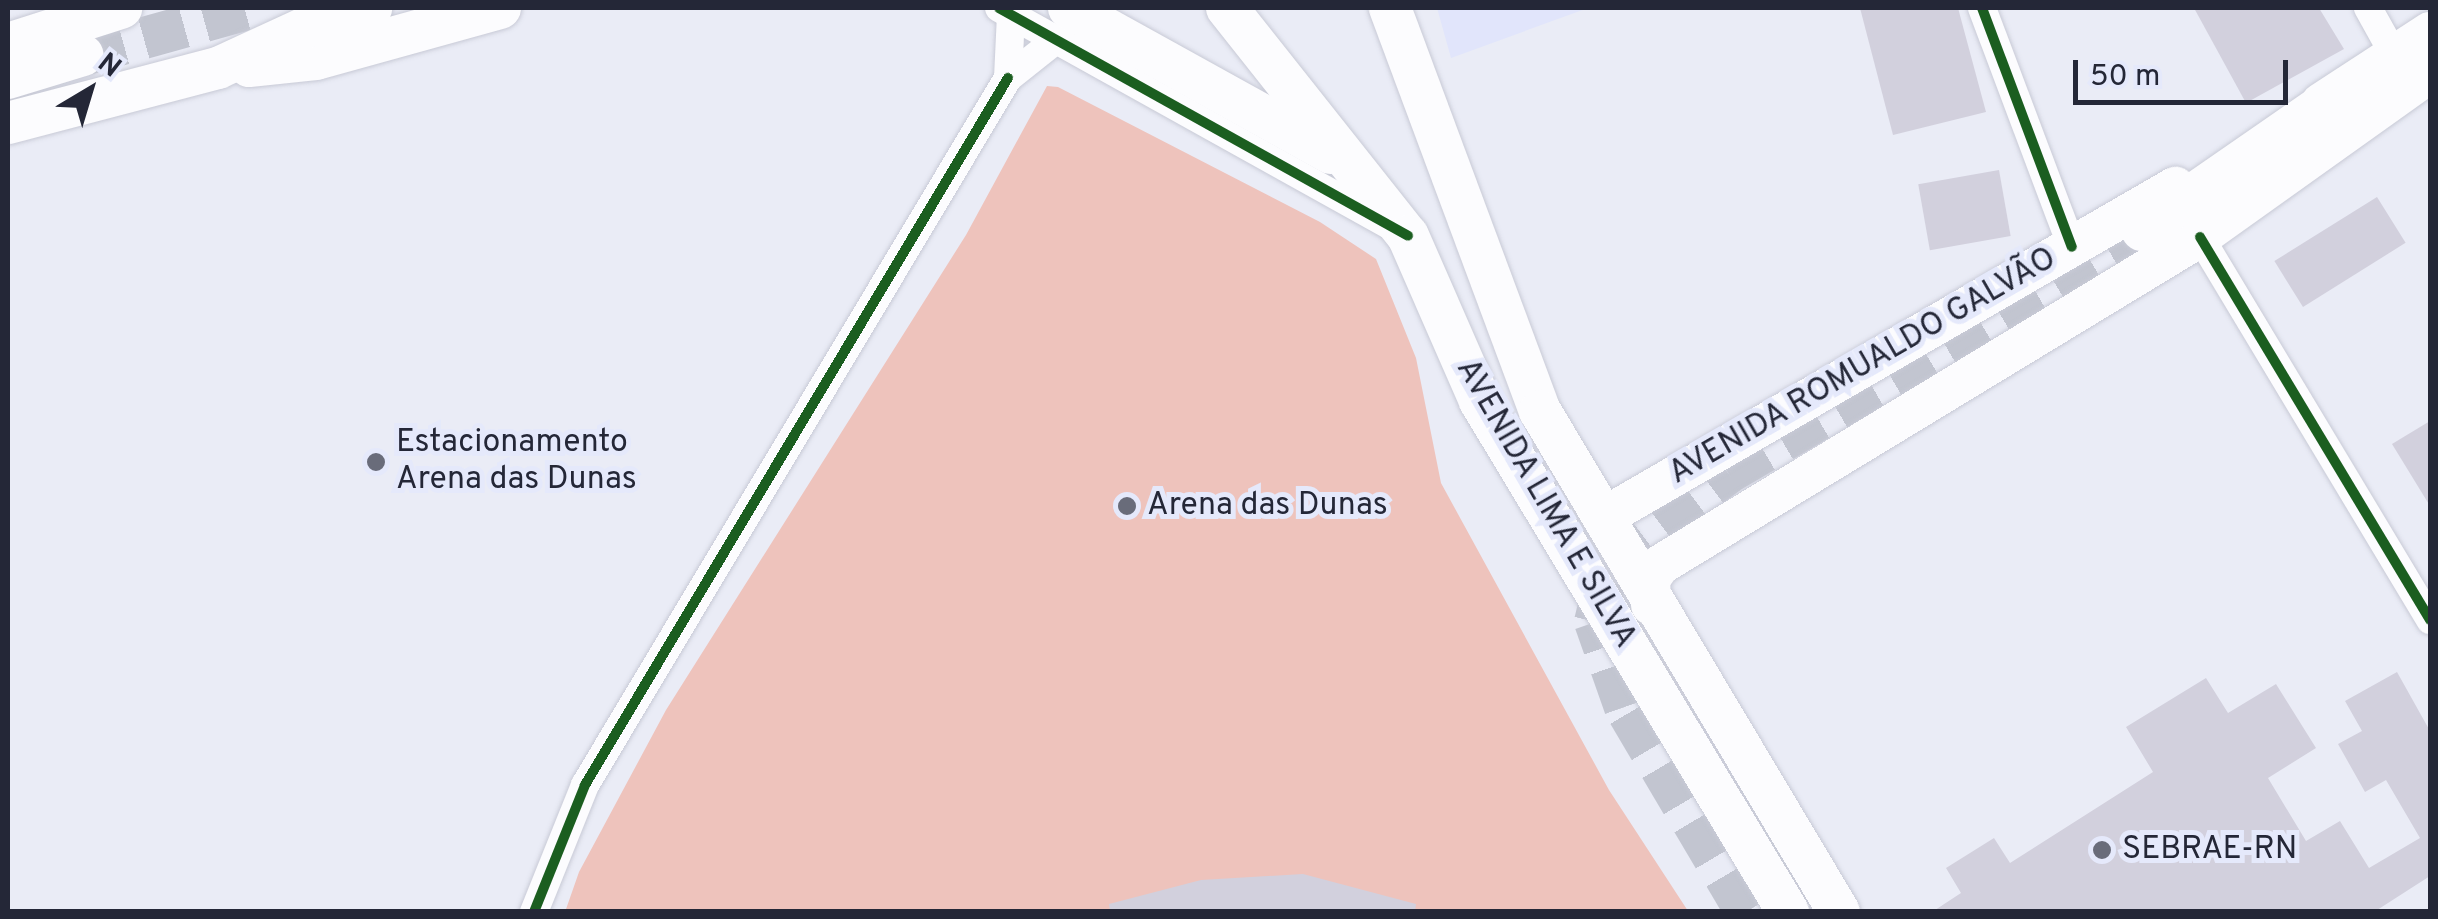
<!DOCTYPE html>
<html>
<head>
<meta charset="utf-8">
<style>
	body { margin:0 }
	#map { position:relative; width:2438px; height:919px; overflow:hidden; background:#eaecf6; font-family:Overpass,sans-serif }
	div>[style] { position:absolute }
	.built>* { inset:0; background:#e1e5fb }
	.green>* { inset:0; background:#eec3bc }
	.building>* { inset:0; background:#d2d0dd; transform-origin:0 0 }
	.primary-tunnel>* { height:42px; margin-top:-21px; transform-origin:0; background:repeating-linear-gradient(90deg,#c2c5d0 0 42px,transparent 0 63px) }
	.roads { filter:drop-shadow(0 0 2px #c8cad6) drop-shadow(0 0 2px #c8cad6) }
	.minor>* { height:28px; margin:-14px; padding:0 14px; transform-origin:14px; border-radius:14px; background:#fcfcfe }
	.secondary>* { height:40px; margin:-20px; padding:0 20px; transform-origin:20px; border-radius:20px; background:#fcfcfe }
	.primary>* { height:42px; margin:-21px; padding:0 21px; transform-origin:21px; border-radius:21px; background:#fcfcfe }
	.cycleway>* { height:10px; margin:-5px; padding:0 5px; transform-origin:5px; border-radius:5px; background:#1b5e20 }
	.dots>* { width:28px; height:28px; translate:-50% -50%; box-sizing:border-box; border:5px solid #e5e9fb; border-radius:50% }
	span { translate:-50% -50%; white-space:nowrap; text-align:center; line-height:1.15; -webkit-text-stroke:10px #e5e9fb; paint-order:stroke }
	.street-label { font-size:32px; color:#242737 }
	.poi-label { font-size:32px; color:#242737 }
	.left { translate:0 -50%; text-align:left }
	.frame { position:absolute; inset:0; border:10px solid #242737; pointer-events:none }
	.north { position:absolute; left:40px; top:40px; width:100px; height:100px; -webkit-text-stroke:8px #e5e9fb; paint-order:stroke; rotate:38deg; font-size:28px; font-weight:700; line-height:40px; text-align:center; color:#242737 }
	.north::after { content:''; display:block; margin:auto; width:35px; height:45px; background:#242737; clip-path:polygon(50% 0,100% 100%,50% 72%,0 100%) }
	.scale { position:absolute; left:2073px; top:60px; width:215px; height:45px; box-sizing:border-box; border:5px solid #242737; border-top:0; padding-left:12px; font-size:30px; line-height:35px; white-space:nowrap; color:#242737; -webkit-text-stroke:8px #e5e9fb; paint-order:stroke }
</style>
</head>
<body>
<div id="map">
	<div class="built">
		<i style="clip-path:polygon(1437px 8px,1588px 8px,1451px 58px)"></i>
	</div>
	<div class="green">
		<i style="clip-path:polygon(1047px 86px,1058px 87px,1320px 222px,1376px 259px,1416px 358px,1441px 483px,1609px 790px,1688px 911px,565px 912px,579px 872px,666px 710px,966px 235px)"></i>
	</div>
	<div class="building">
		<i style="clip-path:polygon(1860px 8px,1958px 8px,1986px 112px,1893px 135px)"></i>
		<i style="clip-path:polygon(2194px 8px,2319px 8px,2344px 49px,2246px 103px)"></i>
		<i style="left:1999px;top:170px;width:67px;height:82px;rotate:80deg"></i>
		<i style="left:2377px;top:197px;width:54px;height:121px;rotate:58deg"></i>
		<i style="clip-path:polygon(2430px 421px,2430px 506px,2392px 444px)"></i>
		<i style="clip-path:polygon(2397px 672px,2430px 731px,2430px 876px,2374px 912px,1932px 912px,1961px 893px,1946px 868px,1994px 838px,2010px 863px,2153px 772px,2126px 727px,2206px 678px,2228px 713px,2276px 684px,2316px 748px,2268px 778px,2306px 841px,2340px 821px,2369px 868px,2420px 838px,2386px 780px,2365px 792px,2338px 744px,2362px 731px,2345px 701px)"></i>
		<i style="clip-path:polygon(1303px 874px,1416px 904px,1415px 912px,1110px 912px,1109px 904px,1201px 880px)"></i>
	</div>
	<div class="primary-tunnel">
		<i style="left:83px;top:55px;width:174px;rotate:-15.6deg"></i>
		<i style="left:1746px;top:912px;width:238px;rotate:-120.6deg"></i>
		<i style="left:1625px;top:707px;width:90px;rotate:-109.4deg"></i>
		<i style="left:1595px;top:622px;width:62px;rotate:-76deg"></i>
		<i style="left:1610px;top:562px;width:148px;rotate:-37deg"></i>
		<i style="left:1728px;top:473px;width:480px;rotate:-30.4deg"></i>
	</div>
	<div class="roads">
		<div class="minor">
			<i style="left:999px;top:8px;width:449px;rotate:29.1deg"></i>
			<i style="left:1982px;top:8px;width:255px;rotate:69.4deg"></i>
			<i style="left:2368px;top:8px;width:72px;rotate:60.9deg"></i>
			<i style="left:1008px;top:78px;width:64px;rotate:-87.3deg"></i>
			<i style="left:2200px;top:237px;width:447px;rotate:59deg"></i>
			<i style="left:534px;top:912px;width:137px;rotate:-68.1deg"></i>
			<i style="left:585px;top:785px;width:824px;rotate:-59.11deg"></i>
			<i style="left:1008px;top:78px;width:61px;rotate:-38.4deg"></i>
		</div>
		<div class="secondary">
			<i style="left:2321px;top:103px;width:130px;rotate:-33.1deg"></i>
			<i style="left:1604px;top:517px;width:660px;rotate:-30.03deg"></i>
			<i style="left:1651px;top:605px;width:26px;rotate:-92deg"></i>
			<i style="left:1650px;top:579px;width:17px;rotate:-54deg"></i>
			<i style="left:1660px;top:565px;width:632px;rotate:-31.27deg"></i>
			<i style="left:2200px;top:237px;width:282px;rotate:-35.5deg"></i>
		</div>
		<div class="primary">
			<i style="left:1069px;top:8px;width:299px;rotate:29deg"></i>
			<i style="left:1227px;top:8px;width:291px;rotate:51.6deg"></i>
			<i style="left:1408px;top:236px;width:180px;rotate:66.4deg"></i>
			<i style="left:1480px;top:401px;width:597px;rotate:58.92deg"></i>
			<i style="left:1390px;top:8px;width:430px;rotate:69.6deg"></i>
			<i style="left:1540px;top:411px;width:583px;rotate:59.17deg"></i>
			<i style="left:8px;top:44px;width:119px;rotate:-17.7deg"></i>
			<i style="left:249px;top:66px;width:67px;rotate:-6deg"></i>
			<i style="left:316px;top:59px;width:191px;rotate:-15.5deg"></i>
			<i style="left:8px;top:78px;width:78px;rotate:-17deg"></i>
			<i style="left:8px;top:123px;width:217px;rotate:-14.7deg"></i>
			<i style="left:218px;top:68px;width:98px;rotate:-24.7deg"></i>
			<i style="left:307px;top:27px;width:67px;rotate:-16.5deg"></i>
			<i style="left:2142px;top:230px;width:253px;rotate:-34.7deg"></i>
		</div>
	</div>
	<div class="cycleway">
		<i style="left:999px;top:8px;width:468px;rotate:29.1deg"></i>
		<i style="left:1982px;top:8px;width:255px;rotate:69.4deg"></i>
		<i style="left:2200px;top:237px;width:447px;rotate:59deg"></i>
		<i style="left:534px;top:912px;width:137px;rotate:-68.1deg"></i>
		<i style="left:585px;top:785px;width:824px;rotate:-59.11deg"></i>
	</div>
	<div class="dots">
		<i style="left:376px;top:462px;background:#696c7a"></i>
		<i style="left:1127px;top:506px;background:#696c7a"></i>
		<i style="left:2102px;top:850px;background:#696c7a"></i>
	</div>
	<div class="street-label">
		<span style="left:1863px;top:367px;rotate:-30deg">AVENIDA ROMUALDO GALVÃO</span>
		<span style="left:1545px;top:504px;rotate:60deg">AVENIDA LIMA E SILVA</span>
	</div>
	<div class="poi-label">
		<span class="left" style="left:396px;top:462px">Estacionamento<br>Arena das Dunas</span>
		<span class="left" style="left:1147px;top:506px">Arena das Dunas</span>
		<span class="left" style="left:2122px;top:850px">SEBRAE-RN</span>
	</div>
	<div class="frame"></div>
	<div class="north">N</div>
	<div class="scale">50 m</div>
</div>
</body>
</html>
